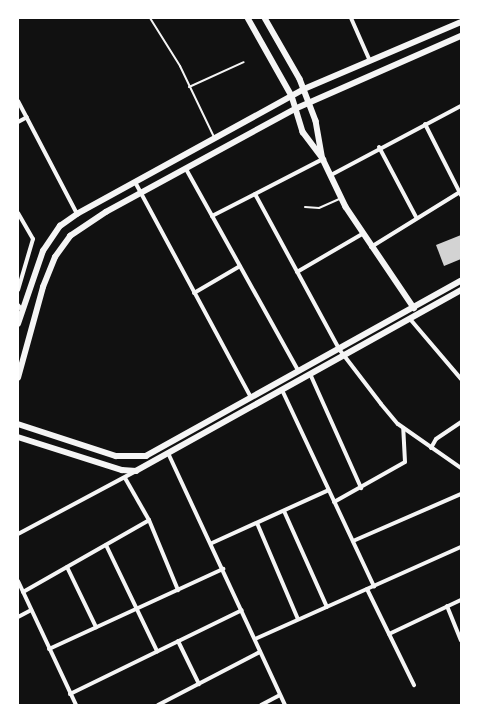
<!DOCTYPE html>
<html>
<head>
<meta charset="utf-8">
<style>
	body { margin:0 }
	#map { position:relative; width:479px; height:723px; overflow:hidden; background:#111; font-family:Barlow,sans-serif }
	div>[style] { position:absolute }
	.building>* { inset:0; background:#d3d3d3 }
	.service>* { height:2px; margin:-1px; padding:0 1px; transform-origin:1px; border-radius:1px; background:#f5f5f5 }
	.minor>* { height:4px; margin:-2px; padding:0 2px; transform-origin:2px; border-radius:2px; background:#f5f5f5 }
	.secondary>* { height:5.5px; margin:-2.75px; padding:0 2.75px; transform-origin:2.75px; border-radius:2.75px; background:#f5f5f5 }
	span { translate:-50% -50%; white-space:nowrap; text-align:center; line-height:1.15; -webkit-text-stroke:3.5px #fff; paint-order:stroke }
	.frame { position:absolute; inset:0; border:19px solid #fff; pointer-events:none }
</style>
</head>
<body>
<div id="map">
	<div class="building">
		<i style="clip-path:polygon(461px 235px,461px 259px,444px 266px,436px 245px)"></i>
	</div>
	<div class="service">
		<i style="left:150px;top:18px;width:57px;rotate:58deg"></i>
		<i style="left:180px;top:66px;width:79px;rotate:64.4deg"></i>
		<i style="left:189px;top:87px;width:60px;rotate:-24.4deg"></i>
		<i style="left:305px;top:207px;width:14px;rotate:4deg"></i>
		<i style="left:319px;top:208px;width:24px;rotate:-24deg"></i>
	</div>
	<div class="minor">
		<i style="left:351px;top:18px;width:47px;rotate:66.2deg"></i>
		<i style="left:18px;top:101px;width:127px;rotate:62.4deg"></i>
		<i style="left:18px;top:122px;width:10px;rotate:-29deg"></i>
		<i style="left:425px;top:124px;width:80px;rotate:63.1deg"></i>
		<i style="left:379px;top:147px;width:79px;rotate:62.1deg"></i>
		<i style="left:186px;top:169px;width:230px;rotate:60.9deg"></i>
		<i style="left:331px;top:175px;width:147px;rotate:-28deg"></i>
		<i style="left:135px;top:182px;width:244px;rotate:61.7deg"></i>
		<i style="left:255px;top:194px;width:176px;rotate:61.5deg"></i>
		<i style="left:339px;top:349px;width:69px;rotate:52.6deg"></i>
		<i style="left:381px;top:404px;width:26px;rotate:50deg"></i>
		<i style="left:398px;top:424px;width:77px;rotate:34.9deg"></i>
		<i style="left:18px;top:213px;width:30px;rotate:60deg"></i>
		<i style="left:33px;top:239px;width:53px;rotate:106.4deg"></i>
		<i style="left:212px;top:216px;width:125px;rotate:-27.2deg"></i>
		<i style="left:371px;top:247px;width:105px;rotate:-31.7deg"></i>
		<i style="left:297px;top:272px;width:75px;rotate:-30.3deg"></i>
		<i style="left:194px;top:293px;width:53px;rotate:-30.4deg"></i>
		<i style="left:18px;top:305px;width:6px;rotate:51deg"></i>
		<i style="left:410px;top:319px;width:79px;rotate:49.6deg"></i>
		<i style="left:311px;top:376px;width:123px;rotate:65.9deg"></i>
		<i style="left:282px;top:390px;width:217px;rotate:64.9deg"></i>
		<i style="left:431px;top:448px;width:10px;rotate:-61deg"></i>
		<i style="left:436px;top:439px;width:30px;rotate:-34deg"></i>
		<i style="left:168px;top:453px;width:278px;rotate:65.1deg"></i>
		<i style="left:125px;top:478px;width:48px;rotate:60.3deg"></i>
		<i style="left:149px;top:520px;width:76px;rotate:67.5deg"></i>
		<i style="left:334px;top:502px;width:81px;rotate:-29.4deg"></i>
		<i style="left:405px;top:462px;width:34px;rotate:-93deg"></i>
		<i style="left:284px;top:511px;width:105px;rotate:65.9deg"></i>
		<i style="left:257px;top:523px;width:104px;rotate:66.9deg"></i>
		<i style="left:18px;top:534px;width:134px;rotate:-28.1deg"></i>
		<i style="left:353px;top:541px;width:118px;rotate:-23.5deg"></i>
		<i style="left:212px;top:543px;width:128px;rotate:-24.4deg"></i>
		<i style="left:106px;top:545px;width:118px;rotate:64.3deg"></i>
		<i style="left:67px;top:567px;width:67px;rotate:64.2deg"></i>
		<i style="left:18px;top:581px;width:137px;rotate:64.9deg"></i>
		<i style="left:367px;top:589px;width:107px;rotate:63.9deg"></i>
		<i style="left:23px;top:592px;width:145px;rotate:-29.7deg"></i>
		<i style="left:447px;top:606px;width:37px;rotate:68deg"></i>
		<i style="left:18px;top:617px;width:15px;rotate:-28deg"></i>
		<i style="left:389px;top:634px;width:80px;rotate:-25.3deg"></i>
		<i style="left:255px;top:639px;width:226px;rotate:-24.1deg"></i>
		<i style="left:178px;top:641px;width:48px;rotate:64deg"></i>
		<i style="left:49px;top:649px;width:192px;rotate:-24.7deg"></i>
		<i style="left:70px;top:694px;width:191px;rotate:-26deg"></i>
		<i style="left:158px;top:705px;width:115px;rotate:-27.5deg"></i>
		<i style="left:261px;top:705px;width:21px;rotate:-28deg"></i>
	</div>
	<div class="secondary">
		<i style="left:248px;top:18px;width:90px;rotate:60.6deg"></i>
		<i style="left:292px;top:96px;width:38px;rotate:73deg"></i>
		<i style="left:303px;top:132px;width:34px;rotate:53deg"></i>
		<i style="left:265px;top:18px;width:70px;rotate:60.2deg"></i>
		<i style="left:300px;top:79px;width:45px;rotate:69.1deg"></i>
		<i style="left:316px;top:121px;width:39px;rotate:80deg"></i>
		<i style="left:323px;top:159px;width:53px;rotate:64.4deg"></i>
		<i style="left:346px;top:207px;width:122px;rotate:56deg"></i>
		<i style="left:18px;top:324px;width:77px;rotate:-71.1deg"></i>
		<i style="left:43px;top:251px;width:30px;rotate:-56deg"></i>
		<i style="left:60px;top:226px;width:21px;rotate:-35deg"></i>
		<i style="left:77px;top:214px;width:259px;rotate:-28.8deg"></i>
		<i style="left:304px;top:89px;width:171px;rotate:-23.1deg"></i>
		<i style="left:18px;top:378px;width:94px;rotate:-74.6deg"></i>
		<i style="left:43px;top:287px;width:32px;rotate:-68deg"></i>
		<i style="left:55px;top:257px;width:26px;rotate:-54deg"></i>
		<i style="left:70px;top:236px;width:43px;rotate:-33.7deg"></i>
		<i style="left:106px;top:212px;width:217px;rotate:-28.6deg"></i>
		<i style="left:297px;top:108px;width:179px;rotate:-23.7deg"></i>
		<i style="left:18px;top:424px;width:103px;rotate:18.1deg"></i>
		<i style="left:116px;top:456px;width:30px"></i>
		<i style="left:146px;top:456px;width:360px;rotate:-29.1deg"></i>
		<i style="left:18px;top:437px;width:109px;rotate:17.6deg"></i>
		<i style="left:122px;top:470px;width:14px;rotate:4deg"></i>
		<i style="left:136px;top:471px;width:372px;rotate:-29.1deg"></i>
	</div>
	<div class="frame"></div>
</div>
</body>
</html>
